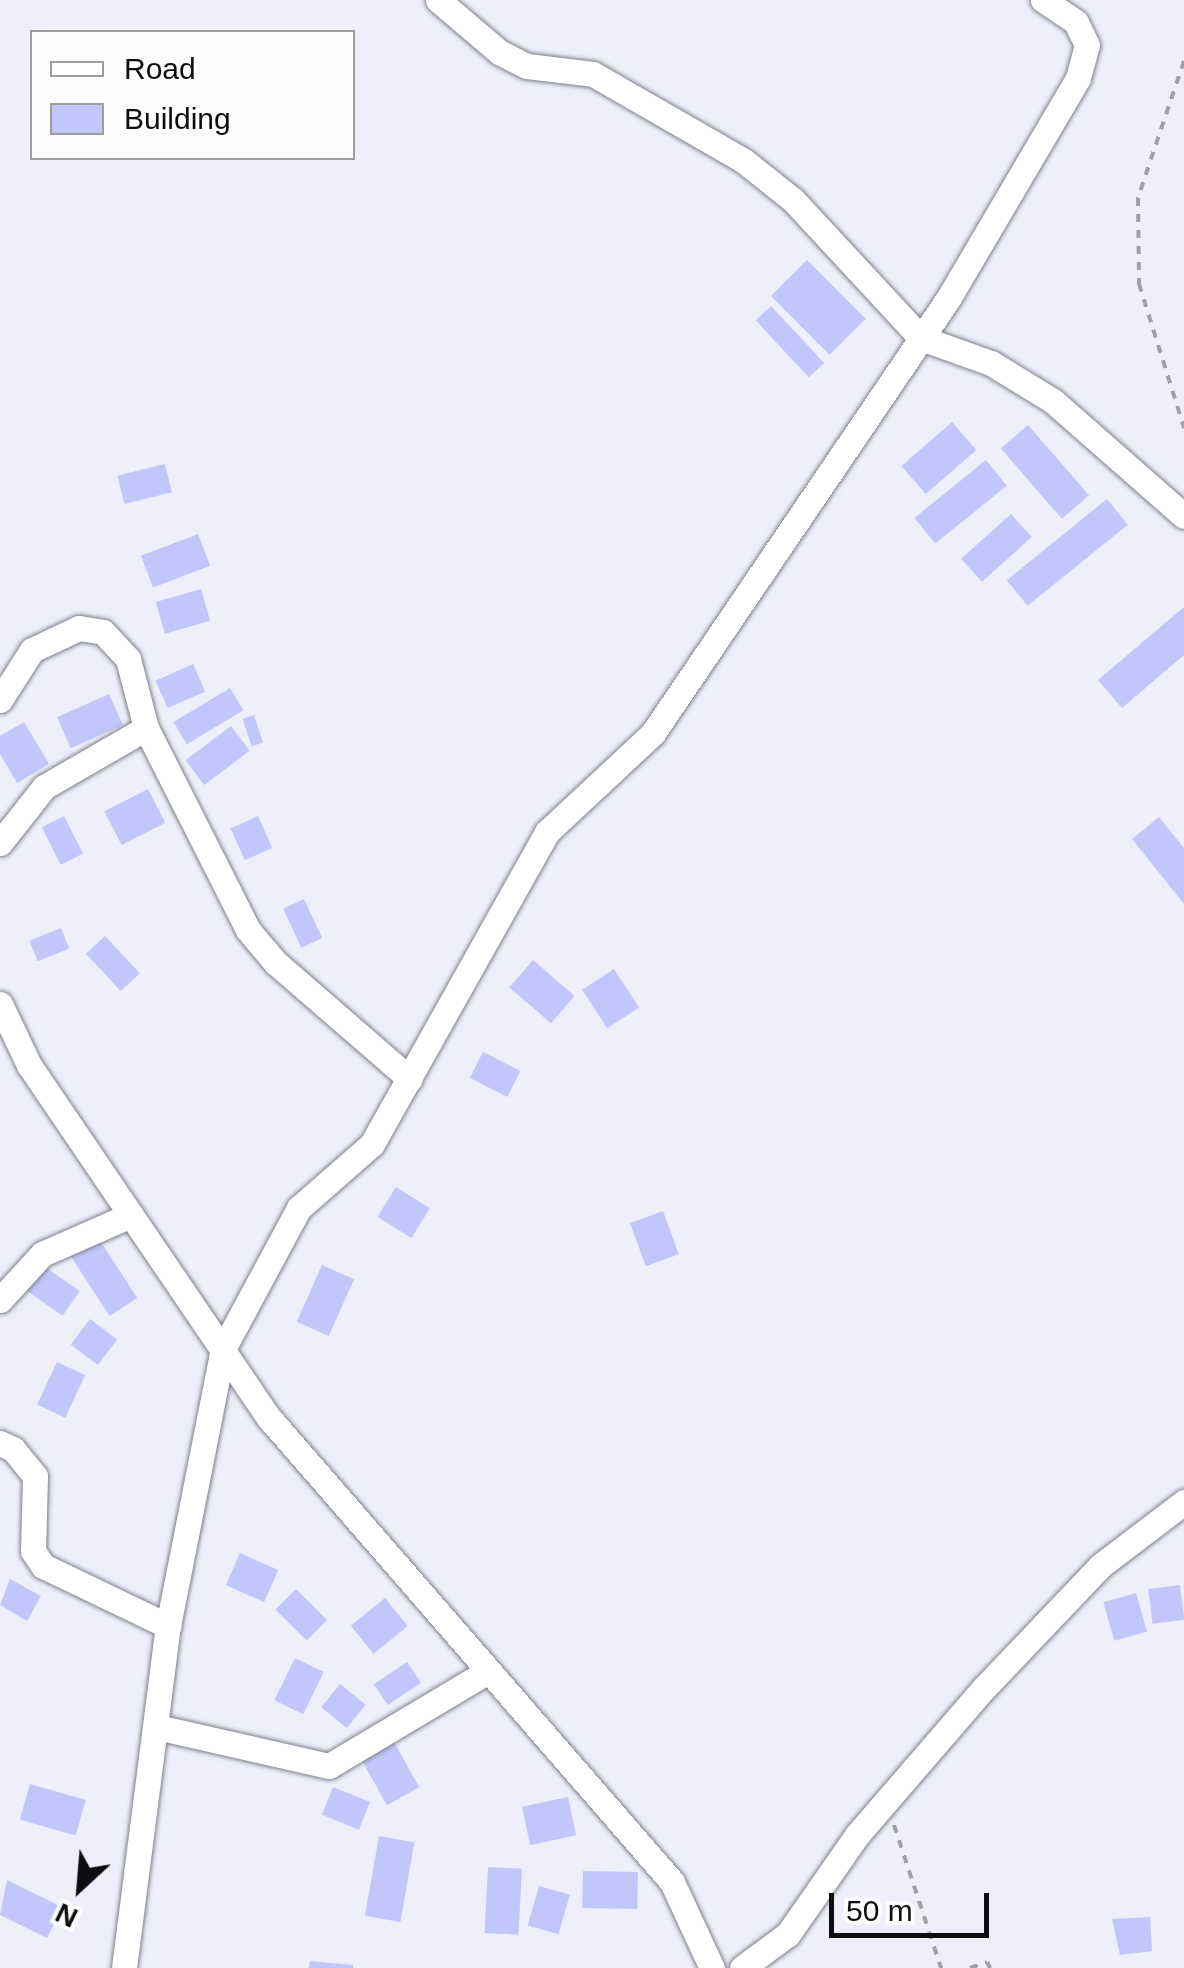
<!DOCTYPE html>
<html>
<head>
<meta charset="utf-8">
<style>
	body { margin:0 }
	#map { position:relative; width:1184px; height:1968px; overflow:hidden; background:#eeeffa; font-family:Arial,sans-serif }
	div>[style] { position:absolute }
	.building>* { inset:0; background:#c2c6fb; transform-origin:0 0 }
	.path>* { height:4px; margin-top:-2px; transform-origin:0; background:repeating-linear-gradient(90deg,#9e9fa7 0 8px,transparent 0 16px) }
	.roads { filter:drop-shadow(0 0 2px #7f808a) drop-shadow(0 0 2px #7f808a) }
	.minor>* { height:25px; margin:-12.5px; padding:0 12.5px; transform-origin:12.5px; border-radius:12.5px; background:#fff }
	span { translate:-50% -50%; white-space:nowrap; text-align:center; line-height:1.15; -webkit-text-stroke:8px #fdfdfd; paint-order:stroke }
	.legend { position:absolute; left:30px; top:30px; width:325px; height:130px; box-sizing:border-box; background:#fdfdfd; border:2px solid #9d9d9e; margin:0; padding:12px 18px; list-style:none; font-size:30px; color:#0c0d10 }
	.legend li { display:flex; align-items:center; gap:20px; height:50px }
	.legend b { width:50px; border:2px solid #9d9d9e }
	.north { position:absolute; left:30px; top:1838px; width:100px; height:100px; -webkit-text-stroke:8px #fdfdfd; paint-order:stroke; rotate:206deg; font-size:28px; font-weight:700; line-height:40px; text-align:center; color:#0c0d10 }
	.north::after { content:''; display:block; margin:auto; width:35px; height:45px; background:#0c0d10; clip-path:polygon(50% 0,100% 100%,50% 72%,0 100%) }
	.scale { position:absolute; left:829px; top:1893px; width:160px; height:45px; box-sizing:border-box; border:5px solid #0c0d10; border-top:0; padding-left:12px; font-size:30px; line-height:35px; white-space:nowrap; color:#0c0d10; -webkit-text-stroke:8px #fdfdfd; paint-order:stroke }
</style>
</head>
<body>
<div id="map">
	<div class="building">
		<i style="left:807px;top:260px;width:83px;height:51px;rotate:45deg"></i>
		<i style="left:771px;top:306px;width:78px;height:21px;rotate:47deg"></i>
		<i style="left:952px;top:422px;width:37px;height:67px;rotate:49deg"></i>
		<i style="left:1028px;top:425px;width:93px;height:36px;rotate:49deg"></i>
		<i style="left:986px;top:460px;width:33px;height:92px;rotate:51deg"></i>
		<i style="left:165px;top:464px;width:29px;height:49px;rotate:76deg"></i>
		<i style="left:1107px;top:499px;width:33px;height:129px;rotate:51deg"></i>
		<i style="left:1011px;top:514px;width:31px;height:67px;rotate:48deg"></i>
		<i style="left:198px;top:534px;width:34px;height:61px;rotate:69deg"></i>
		<i style="left:201px;top:589px;width:33px;height:47px;rotate:74deg"></i>
		<i style="clip-path:polygon(1184px 607px,1184px 655px,1122px 708px,1098px 680px)"></i>
		<i style="left:193px;top:664px;width:30px;height:41px;rotate:66deg"></i>
		<i style="left:230px;top:688px;width:26px;height:66px;rotate:59deg"></i>
		<i style="left:109px;top:694px;width:34px;height:57px;rotate:66deg"></i>
		<i style="left:254px;top:715px;width:29px;height:12px;rotate:72deg"></i>
		<i style="clip-path:polygon(24px 722px,49px 764px,17px 783px,0 754px,0 736px)"></i>
		<i style="left:231px;top:726px;width:31px;height:57px;rotate:53deg"></i>
		<i style="left:148px;top:789px;width:38px;height:49px;rotate:63deg"></i>
		<i style="left:64px;top:816px;width:42px;height:25px;rotate:63deg"></i>
		<i style="left:258px;top:816px;width:35px;height:30px;rotate:66deg"></i>
		<i style="clip-path:polygon(1159px 817px,1184px 848px,1184px 904px,1132px 839px)"></i>
		<i style="left:304px;top:899px;width:43px;height:23px;rotate:65deg"></i>
		<i style="left:61px;top:928px;width:22px;height:34px;rotate:68deg"></i>
		<i style="left:105px;top:936px;width:51px;height:26px;rotate:47deg"></i>
		<i style="left:533px;top:960px;width:55px;height:36px;rotate:41deg"></i>
		<i style="left:614px;top:969px;width:46px;height:38px;rotate:57deg"></i>
		<i style="left:483px;top:1052px;width:42px;height:29px;rotate:27deg"></i>
		<i style="left:396px;top:1187px;width:40px;height:35px;rotate:32deg"></i>
		<i style="left:663px;top:1211px;width:46px;height:35px;rotate:70deg"></i>
		<i style="left:97px;top:1236px;width:74px;height:33px;rotate:57deg"></i>
		<i style="left:38px;top:1262px;width:51px;height:30px;rotate:35deg"></i>
		<i style="left:322px;top:1265px;width:35px;height:62px;rotate:24deg"></i>
		<i style="left:90px;top:1319px;width:34px;height:32px;rotate:37deg"></i>
		<i style="left:57px;top:1362px;width:31px;height:47px;rotate:25deg"></i>
		<i style="left:240px;top:1553px;width:42px;height:35px;rotate:24deg"></i>
		<i style="clip-path:polygon(10px 1579px,41px 1596px,27px 1621px,0 1605px)"></i>
		<i style="left:1180px;top:1585px;width:35px;height:32px;rotate:83deg"></i>
		<i style="left:296px;top:1589px;width:44px;height:29px;rotate:45deg"></i>
		<i style="left:1136px;top:1593px;width:40px;height:34px;rotate:74deg"></i>
		<i style="left:385px;top:1598px;width:36px;height:44px;rotate:51deg"></i>
		<i style="left:295px;top:1658px;width:32px;height:47px;rotate:26deg"></i>
		<i style="left:407px;top:1662px;width:25px;height:40px;rotate:56deg"></i>
		<i style="left:340px;top:1684px;width:33px;height:30px;rotate:39deg"></i>
		<i style="left:393px;top:1740px;width:54px;height:37px;rotate:61deg"></i>
		<i style="left:30px;top:1784px;width:58px;height:37px;rotate:16deg"></i>
		<i style="left:333px;top:1787px;width:40px;height:30px;rotate:22deg"></i>
		<i style="left:568px;top:1797px;width:39px;height:47px;rotate:78deg"></i>
		<i style="left:379px;top:1836px;width:36px;height:81px;rotate:10deg"></i>
		<i style="left:488px;top:1867px;width:34px;height:66px;rotate:3deg"></i>
		<i style="left:583px;top:1871px;width:55px;height:37px;rotate:1deg"></i>
		<i style="clip-path:polygon(7px 1880px,62px 1907px,47px 1938px,0 1915px)"></i>
		<i style="left:539px;top:1886px;width:32px;height:41px;rotate:16deg"></i>
		<i style="clip-path:polygon(1150px 1917px,1152px 1951px,1120px 1955px,1112px 1919px)"></i>
		<i style="clip-path:polygon(310px 1961px,353px 1965px,353px 1968px,309px 1968px)"></i>
	</div>
	<div class="path">
		<i style="left:1184px;top:61px;width:145px;rotate:108.6deg"></i>
		<i style="left:1138px;top:198px;width:86px;rotate:89.3deg"></i>
		<i style="left:1139px;top:284px;width:151px;rotate:72.6deg"></i>
		<i style="left:894px;top:1825px;width:151px;rotate:71.8deg"></i>
		<i style="left:970px;top:1968px;width:18px;rotate:-19deg"></i>
		<i style="left:987px;top:1962px;width:7px;rotate:63deg"></i>
	</div>
	<div class="roads">
		<div class="minor">
			<i style="left:438px;top:0;width:80px;rotate:40.4deg"></i>
			<i style="left:499px;top:52px;width:31px;rotate:27deg"></i>
			<i style="left:527px;top:66px;width:66px;rotate:6.9deg"></i>
			<i style="left:593px;top:74px;width:174px;rotate:29.9deg"></i>
			<i style="left:744px;top:161px;width:63px;rotate:38.5deg"></i>
			<i style="left:793px;top:200px;width:188px;rotate:47.2deg"></i>
			<i style="left:921px;top:338px;width:74px;rotate:19.7deg"></i>
			<i style="left:991px;top:363px;width:73px;rotate:31.5deg"></i>
			<i style="left:1053px;top:401px;width:174px;rotate:41.3deg"></i>
			<i style="left:0;top:700px;width:59px;rotate:-57.4deg"></i>
			<i style="left:32px;top:650px;width:52px;rotate:-25.1deg"></i>
			<i style="left:79px;top:628px;width:24px;rotate:9deg"></i>
			<i style="left:103px;top:632px;width:37px;rotate:47deg"></i>
			<i style="left:128px;top:659px;width:71px;rotate:75.4deg"></i>
			<i style="left:146px;top:728px;width:226px;rotate:63.2deg"></i>
			<i style="left:248px;top:930px;width:43px;rotate:49.7deg"></i>
			<i style="left:276px;top:963px;width:177px;rotate:40.9deg"></i>
			<i style="left:0;top:843px;width:71px;rotate:-51.8deg"></i>
			<i style="left:44px;top:787px;width:118px;rotate:-30deg"></i>
			<i style="left:0;top:1004px;width:68px;rotate:64.6deg"></i>
			<i style="left:29px;top:1065px;width:428px;rotate:55.8deg"></i>
			<i style="left:270px;top:1419px;width:613px;rotate:49.03deg"></i>
			<i style="left:672px;top:1882px;width:95px;rotate:65.1deg"></i>
			<i style="left:0;top:1300px;width:62px;rotate:-47.6deg"></i>
			<i style="left:42px;top:1254px;width:97px;rotate:-23.7deg"></i>
			<i style="left:0;top:1443px;width:14px;rotate:25deg"></i>
			<i style="left:13px;top:1449px;width:35px;rotate:51deg"></i>
			<i style="left:35px;top:1476px;width:75px;rotate:91.5deg"></i>
			<i style="left:33px;top:1551px;width:18px;rotate:56deg"></i>
			<i style="left:43px;top:1566px;width:139px;rotate:25.6deg"></i>
			<i style="left:157px;top:1727px;width:176px;rotate:12.8deg"></i>
			<i style="left:329px;top:1766px;width:182px;rotate:-30.8deg"></i>
			<i style="left:124px;top:1968px;width:345px;rotate:-82.7deg"></i>
			<i style="left:168px;top:1626px;width:282px;rotate:-78.8deg"></i>
			<i style="left:223px;top:1349px;width:160px;rotate:-61.7deg"></i>
			<i style="left:299px;top:1208px;width:97px;rotate:-41.2deg"></i>
			<i style="left:372px;top:1144px;width:358px;rotate:-60.7deg"></i>
			<i style="left:547px;top:832px;width:145px;rotate:-43deg"></i>
			<i style="left:653px;top:733px;width:525px;rotate:-55.8deg"></i>
			<i style="left:948px;top:299px;width:256px;rotate:-59.5deg"></i>
			<i style="left:1078px;top:78px;width:34px;rotate:-75deg"></i>
			<i style="left:1087px;top:45px;width:25px;rotate:-116deg"></i>
			<i style="left:1076px;top:22px;width:40px;rotate:-146deg"></i>
			<i style="left:742px;top:1968px;width:57px;rotate:-36.5deg"></i>
			<i style="left:788px;top:1934px;width:121px;rotate:-55.1deg"></i>
			<i style="left:857px;top:1835px;width:194px;rotate:-49.2deg"></i>
			<i style="left:984px;top:1688px;width:168px;rotate:-46.4deg"></i>
			<i style="left:1100px;top:1566px;width:106px;rotate:-37.3deg"></i>
		</div>
	</div>
	<ul class="legend">
	<li><b style="height:12px;background:#fff"></b>Road</li>
	<li><b style="height:28px;background:#c2c6fb"></b>Building</li>
	</ul>
	<div class="north">N</div>
	<div class="scale">50 m</div>
</div>
</body>
</html>
